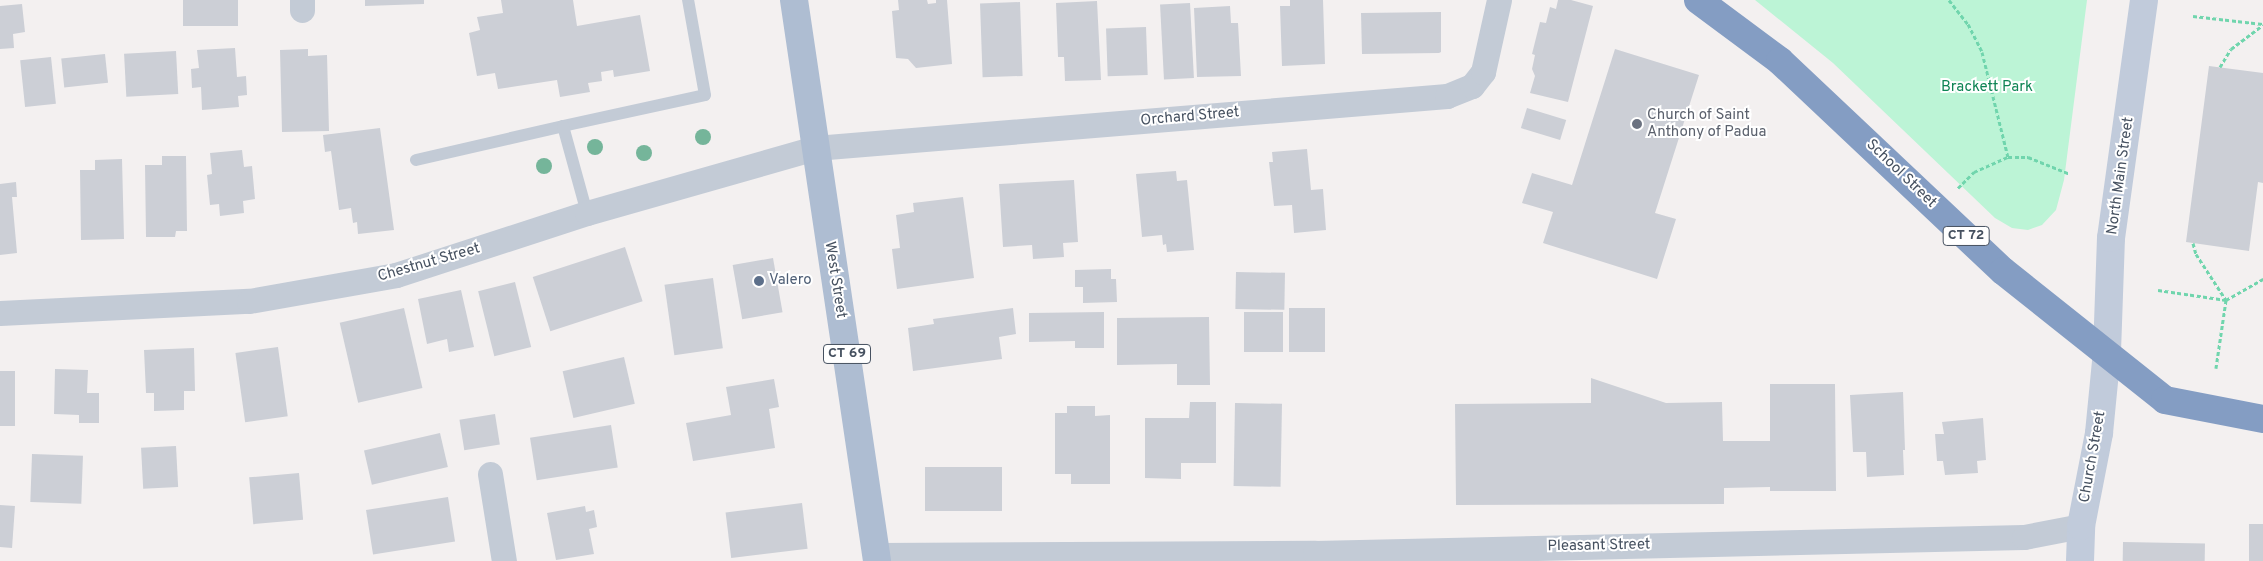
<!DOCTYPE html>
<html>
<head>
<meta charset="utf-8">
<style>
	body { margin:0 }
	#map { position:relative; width:2263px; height:561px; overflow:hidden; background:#f3f0f0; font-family:Overpass,sans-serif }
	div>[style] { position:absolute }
	.green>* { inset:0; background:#bcf4d6 }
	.building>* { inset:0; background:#cccfd6; transform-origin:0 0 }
	.path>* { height:3px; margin-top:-1.5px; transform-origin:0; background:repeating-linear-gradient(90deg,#70d5ad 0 4px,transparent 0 6.5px) }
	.lane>* { height:12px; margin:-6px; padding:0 6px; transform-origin:6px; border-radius:6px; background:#c3cbd6 }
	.street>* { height:25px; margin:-12.5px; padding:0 12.5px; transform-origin:12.5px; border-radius:12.5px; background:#c3cbd6 }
	.secondary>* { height:28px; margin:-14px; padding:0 14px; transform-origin:14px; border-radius:14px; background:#c1cbdb }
	.primary>* { height:28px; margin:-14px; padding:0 14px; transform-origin:14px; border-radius:14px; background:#aebdd2 }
	.highway>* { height:28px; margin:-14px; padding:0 14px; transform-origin:14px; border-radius:14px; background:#849dc3 }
	.trees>* { width:16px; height:16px; margin:-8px; border-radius:50%; background:#75b59a }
	.dots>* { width:14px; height:14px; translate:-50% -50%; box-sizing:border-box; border:2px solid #fff; border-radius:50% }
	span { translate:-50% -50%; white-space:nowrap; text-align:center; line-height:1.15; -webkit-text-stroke:4px #fff; paint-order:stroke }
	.shield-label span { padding:1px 4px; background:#fff; border:1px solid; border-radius:4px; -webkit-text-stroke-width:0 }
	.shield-label { font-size:14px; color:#465160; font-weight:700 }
	.park-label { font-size:15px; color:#0e8454 }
	.worship-label { font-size:15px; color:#5b616d }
	.left { translate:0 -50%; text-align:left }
	.street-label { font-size:15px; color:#465160 }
	.service-label { font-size:15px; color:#4e5e75 }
</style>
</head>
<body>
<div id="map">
	<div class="green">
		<i style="clip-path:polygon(1755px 0,2087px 0,2064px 180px,2056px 210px,2042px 225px,2028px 230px,2012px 228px,1995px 218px,1833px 63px)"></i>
	</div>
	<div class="building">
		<i style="left:183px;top:0;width:55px;height:26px"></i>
		<i style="clip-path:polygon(365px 0,424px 0,424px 4px,365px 6px)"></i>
		<i style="clip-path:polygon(501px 0,573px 0,577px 26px,640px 15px,650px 71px,614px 77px,613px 70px,601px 72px,602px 81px,588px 83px,590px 92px,560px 97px,557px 80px,498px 89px,495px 73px,477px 76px,469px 33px,480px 30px,477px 17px,503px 13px)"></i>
		<i style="clip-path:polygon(898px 0,927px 0,928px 4px,936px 3px,936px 0,947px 0,952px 64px,916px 68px,908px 59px,896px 58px,892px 11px,899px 10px)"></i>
		<i style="clip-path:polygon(1290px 0,1323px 0,1325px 64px,1282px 66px,1280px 6px,1290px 6px)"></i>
		<i style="clip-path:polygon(1558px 0,1571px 0,1593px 6px,1568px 102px,1530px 93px,1535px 76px,1532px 69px,1535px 55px,1532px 54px,1540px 22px,1546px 23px,1550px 7px,1556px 9px)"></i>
		<i style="clip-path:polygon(1097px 1px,1101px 80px,1065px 81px,1064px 57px,1058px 57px,1056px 3px)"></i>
		<i style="left:1020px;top:2px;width:74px;height:40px;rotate:88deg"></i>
		<i style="left:1190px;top:3px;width:75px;height:30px;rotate:87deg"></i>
		<i style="clip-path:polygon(22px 4px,25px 32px,13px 34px,14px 48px,0 49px,0 6px)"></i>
		<i style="clip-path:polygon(1230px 6px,1231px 23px,1238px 23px,1241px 76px,1197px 77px,1194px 8px)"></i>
		<i style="clip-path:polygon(1441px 12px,1441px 52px,1439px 53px,1362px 54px,1361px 13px)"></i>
		<i style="left:1146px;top:27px;width:48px;height:40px;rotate:88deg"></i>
		<i style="clip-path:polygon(235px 48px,237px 77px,246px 76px,247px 95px,238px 96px,239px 107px,202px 110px,201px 87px,192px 88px,191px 69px,199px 68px,197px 50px)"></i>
		<i style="clip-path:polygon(308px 49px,308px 56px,327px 55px,329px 131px,282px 132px,280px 50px)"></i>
		<i style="clip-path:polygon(1615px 49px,1699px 75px,1655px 213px,1676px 219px,1657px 279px,1543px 243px,1553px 212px,1522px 203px,1532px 173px,1572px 185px)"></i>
		<i style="left:176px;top:51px;width:43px;height:52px;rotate:87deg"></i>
		<i style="left:105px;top:54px;width:29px;height:44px;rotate:84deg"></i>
		<i style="left:51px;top:57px;width:47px;height:31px;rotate:84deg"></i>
		<i style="clip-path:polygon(2209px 66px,2263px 73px,2263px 183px,2258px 182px,2249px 251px,2186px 242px)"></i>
		<i style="left:1527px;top:108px;width:41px;height:21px;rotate:17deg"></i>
		<i style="clip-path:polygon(380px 128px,394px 230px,358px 234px,357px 222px,353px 223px,351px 208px,339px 210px,331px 151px,325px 152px,323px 135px)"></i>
		<i style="clip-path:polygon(1307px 149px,1311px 190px,1323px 189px,1326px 230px,1294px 233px,1292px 205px,1274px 206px,1269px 162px,1273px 162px,1272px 152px)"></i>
		<i style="clip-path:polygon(242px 150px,244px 167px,252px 166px,255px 199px,243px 201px,244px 213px,220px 216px,219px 204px,210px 205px,207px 175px,212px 174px,210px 153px)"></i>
		<i style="clip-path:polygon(162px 156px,186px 156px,187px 231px,176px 231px,175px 237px,146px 237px,145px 165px,162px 165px)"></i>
		<i style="clip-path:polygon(122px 159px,124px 239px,81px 240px,80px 170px,95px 170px,95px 160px)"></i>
		<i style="clip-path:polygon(1176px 171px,1177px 181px,1187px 180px,1194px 250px,1167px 252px,1166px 244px,1163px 245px,1162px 235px,1142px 237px,1136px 174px)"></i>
		<i style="clip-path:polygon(1074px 180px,1078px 242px,1063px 243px,1064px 257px,1033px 259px,1032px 245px,1003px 247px,999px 184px)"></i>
		<i style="clip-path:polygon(16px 182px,17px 197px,12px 197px,17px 253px,0 255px,0 184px)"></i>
		<i style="clip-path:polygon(963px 197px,974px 278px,897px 289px,892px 249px,900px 248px,896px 215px,914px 212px,913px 203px)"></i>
		<i style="left:625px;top:247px;width:57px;height:97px;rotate:72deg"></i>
		<i style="left:773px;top:258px;width:55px;height:41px;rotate:80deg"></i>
		<i style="clip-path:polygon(1111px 269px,1111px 279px,1116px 279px,1117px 302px,1083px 303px,1083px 287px,1075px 287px,1075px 270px)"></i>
		<i style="left:1236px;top:272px;width:49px;height:37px;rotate:1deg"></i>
		<i style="left:713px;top:278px;width:71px;height:49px;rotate:82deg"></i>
		<i style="left:515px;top:282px;width:67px;height:38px;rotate:76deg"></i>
		<i style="clip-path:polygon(461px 290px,474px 347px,449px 352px,447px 339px,427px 344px,418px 299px)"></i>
		<i style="left:404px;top:308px;width:82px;height:66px;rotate:77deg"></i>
		<i style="clip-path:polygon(1013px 308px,1016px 334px,999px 337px,1002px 359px,913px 371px,908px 328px,934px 324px,933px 319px)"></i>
		<i style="left:1325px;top:308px;width:44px;height:36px;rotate:90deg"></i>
		<i style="clip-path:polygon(1104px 312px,1104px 348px,1075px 348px,1075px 341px,1029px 342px,1029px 313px)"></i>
		<i style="left:1244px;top:312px;width:39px;height:40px"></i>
		<i style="clip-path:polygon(1209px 317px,1210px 385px,1177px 385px,1177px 364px,1117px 365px,1117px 318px)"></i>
		<i style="left:278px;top:347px;width:70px;height:43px;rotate:82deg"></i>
		<i style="clip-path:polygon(194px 348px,195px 391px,184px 391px,184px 410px,154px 411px,154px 393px,146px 393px,144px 350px)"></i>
		<i style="left:624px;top:357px;width:48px;height:63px;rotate:77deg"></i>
		<i style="clip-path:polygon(55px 369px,88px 370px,87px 393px,99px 393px,99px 423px,79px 423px,79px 415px,54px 414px)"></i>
		<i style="left:0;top:371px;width:15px;height:55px"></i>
		<i style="clip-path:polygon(1591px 378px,1666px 403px,1722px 402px,1723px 441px,1770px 441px,1770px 384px,1835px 384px,1836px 491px,1770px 491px,1770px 487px,1724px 488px,1724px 504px,1456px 505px,1455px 404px,1591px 403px)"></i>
		<i style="clip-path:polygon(774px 379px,779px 407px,769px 409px,775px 448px,693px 461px,686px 423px,731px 415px,726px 387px)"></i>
		<i style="clip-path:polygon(1903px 392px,1905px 450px,1903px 450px,1904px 475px,1867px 477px,1866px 452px,1853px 452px,1850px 395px)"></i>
		<i style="clip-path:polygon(1190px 402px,1216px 402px,1216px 463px,1181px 463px,1181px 479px,1145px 478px,1145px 418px,1189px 418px)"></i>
		<i style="left:1235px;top:403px;width:47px;height:83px;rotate:1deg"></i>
		<i style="clip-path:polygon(1067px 406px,1095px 406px,1095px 416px,1110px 415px,1110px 484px,1071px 484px,1071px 474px,1055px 474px,1055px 413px,1067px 413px)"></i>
		<i style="left:495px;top:414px;width:31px;height:36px;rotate:81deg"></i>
		<i style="clip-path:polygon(1983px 418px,1986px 460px,1977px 461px,1978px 473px,1945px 475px,1943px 461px,1937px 461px,1935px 434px,1944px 434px,1942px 422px)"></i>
		<i style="left:611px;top:425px;width:43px;height:82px;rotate:81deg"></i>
		<i style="left:440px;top:433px;width:35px;height:78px;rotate:77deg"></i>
		<i style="left:176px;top:446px;width:41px;height:35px;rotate:87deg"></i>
		<i style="left:32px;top:454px;width:51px;height:48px;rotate:2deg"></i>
		<i style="left:925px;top:467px;width:77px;height:44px"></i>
		<i style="left:299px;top:473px;width:47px;height:50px;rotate:85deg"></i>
		<i style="left:448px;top:497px;width:45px;height:83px;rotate:81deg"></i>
		<i style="left:802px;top:503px;width:46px;height:77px;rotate:83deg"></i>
		<i style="left:0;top:505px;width:15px;height:42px;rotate:4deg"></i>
		<i style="clip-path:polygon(585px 506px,586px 512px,594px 510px,597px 527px,589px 529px,594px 554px,556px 560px,547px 513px)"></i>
		<i style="left:2249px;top:524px;width:14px;height:37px"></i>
		<i style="left:2123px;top:542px;width:82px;height:19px;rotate:1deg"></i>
	</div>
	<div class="path">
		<i style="left:1949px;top:0;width:31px;rotate:52deg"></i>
		<i style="left:1968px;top:24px;width:31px;rotate:63deg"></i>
		<i style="left:1982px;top:52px;width:108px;rotate:76.1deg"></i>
		<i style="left:2193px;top:16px;width:70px;rotate:6.5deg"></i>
		<i style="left:2220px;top:67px;width:21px;rotate:-59deg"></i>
		<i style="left:2231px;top:49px;width:40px;rotate:-37deg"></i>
		<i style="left:1958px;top:188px;width:23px;rotate:-45deg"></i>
		<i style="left:1974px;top:172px;width:37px;rotate:-24deg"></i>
		<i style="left:2008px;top:157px;width:20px"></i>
		<i style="left:2028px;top:157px;width:45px;rotate:22deg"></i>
		<i style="left:2193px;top:243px;width:11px;rotate:75deg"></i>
		<i style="left:2196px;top:254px;width:55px;rotate:56.9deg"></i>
		<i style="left:2226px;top:300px;width:43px;rotate:-29.6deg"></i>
		<i style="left:2158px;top:290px;width:69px;rotate:8.4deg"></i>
		<i style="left:2226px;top:300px;width:69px;rotate:98.4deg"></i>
	</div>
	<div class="lane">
		<i style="left:563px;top:126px;width:145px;rotate:-12.3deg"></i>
		<i style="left:705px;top:95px;width:97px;rotate:-100.1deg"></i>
		<i style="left:416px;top:160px;width:151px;rotate:-13deg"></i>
		<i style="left:563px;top:126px;width:90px;rotate:74.6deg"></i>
	</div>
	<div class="street">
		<i style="left:302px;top:0;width:10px;rotate:90deg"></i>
		<i style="left:0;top:313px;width:249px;rotate:-2.8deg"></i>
		<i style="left:249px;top:301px;width:149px;rotate:-10deg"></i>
		<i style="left:396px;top:275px;width:201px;rotate:-18deg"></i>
		<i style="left:587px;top:213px;width:237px;rotate:-15.9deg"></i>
		<i style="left:815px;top:148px;width:634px;rotate:-4.7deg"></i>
		<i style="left:1447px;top:96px;width:27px;rotate:-22deg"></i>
		<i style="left:1472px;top:86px;width:18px;rotate:-52deg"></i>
		<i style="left:1483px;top:72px;width:74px;rotate:-77.5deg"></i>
		<i style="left:490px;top:474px;width:88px;rotate:80.9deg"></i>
		<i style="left:877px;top:555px;width:438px;rotate:-0.3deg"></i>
		<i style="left:1315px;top:553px;width:709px;rotate:-1.29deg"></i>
		<i style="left:2024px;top:537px;width:58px;rotate:-10.9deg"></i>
	</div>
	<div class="secondary">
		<i style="left:2080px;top:561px;width:35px;rotate:-88deg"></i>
		<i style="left:2081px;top:526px;width:95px;rotate:-79deg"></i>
		<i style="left:2099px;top:433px;width:81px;rotate:-84.4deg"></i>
		<i style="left:2107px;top:352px;width:114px;rotate:-88deg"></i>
		<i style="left:2111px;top:238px;width:240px;rotate:-82.1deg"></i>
	</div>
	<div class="primary">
		<i style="left:794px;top:0;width:567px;rotate:81.58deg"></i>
	</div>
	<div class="highway">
		<i style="left:1698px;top:0;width:102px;rotate:36.6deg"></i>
		<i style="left:1780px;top:61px;width:306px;rotate:43.3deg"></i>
		<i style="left:2003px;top:271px;width:207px;rotate:38.5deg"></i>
		<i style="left:2165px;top:400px;width:100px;rotate:11deg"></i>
	</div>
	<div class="trees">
		<i style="left:703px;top:137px"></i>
		<i style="left:595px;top:147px"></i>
		<i style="left:644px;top:153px"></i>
		<i style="left:544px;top:166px"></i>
	</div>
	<div class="dots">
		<i style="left:1637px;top:124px;background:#6b7280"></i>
		<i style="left:759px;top:281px;background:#5c6f8a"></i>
	</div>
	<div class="shield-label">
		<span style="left:1966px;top:236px">CT 72</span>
		<span style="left:847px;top:354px">CT 69</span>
	</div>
	<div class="park-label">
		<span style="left:1987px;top:88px">Brackett Park</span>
	</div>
	<div class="worship-label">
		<span class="left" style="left:1647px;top:124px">Church of Saint<br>Anthony of Padua</span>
	</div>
	<div class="street-label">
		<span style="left:1190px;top:117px;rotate:-5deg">Orchard Street</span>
		<span style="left:1901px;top:174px;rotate:44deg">School Street</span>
		<span style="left:2121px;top:176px;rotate:-82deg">North Main Street</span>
		<span style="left:429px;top:263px;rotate:-16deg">Chestnut Street</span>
		<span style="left:835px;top:280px;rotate:81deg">West Street</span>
		<span style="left:2093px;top:457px;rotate:-80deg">Church Street</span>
		<span style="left:1599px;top:546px;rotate:-1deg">Pleasant Street</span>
	</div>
	<div class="service-label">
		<span class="left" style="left:769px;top:281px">Valero</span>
	</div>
</div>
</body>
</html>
